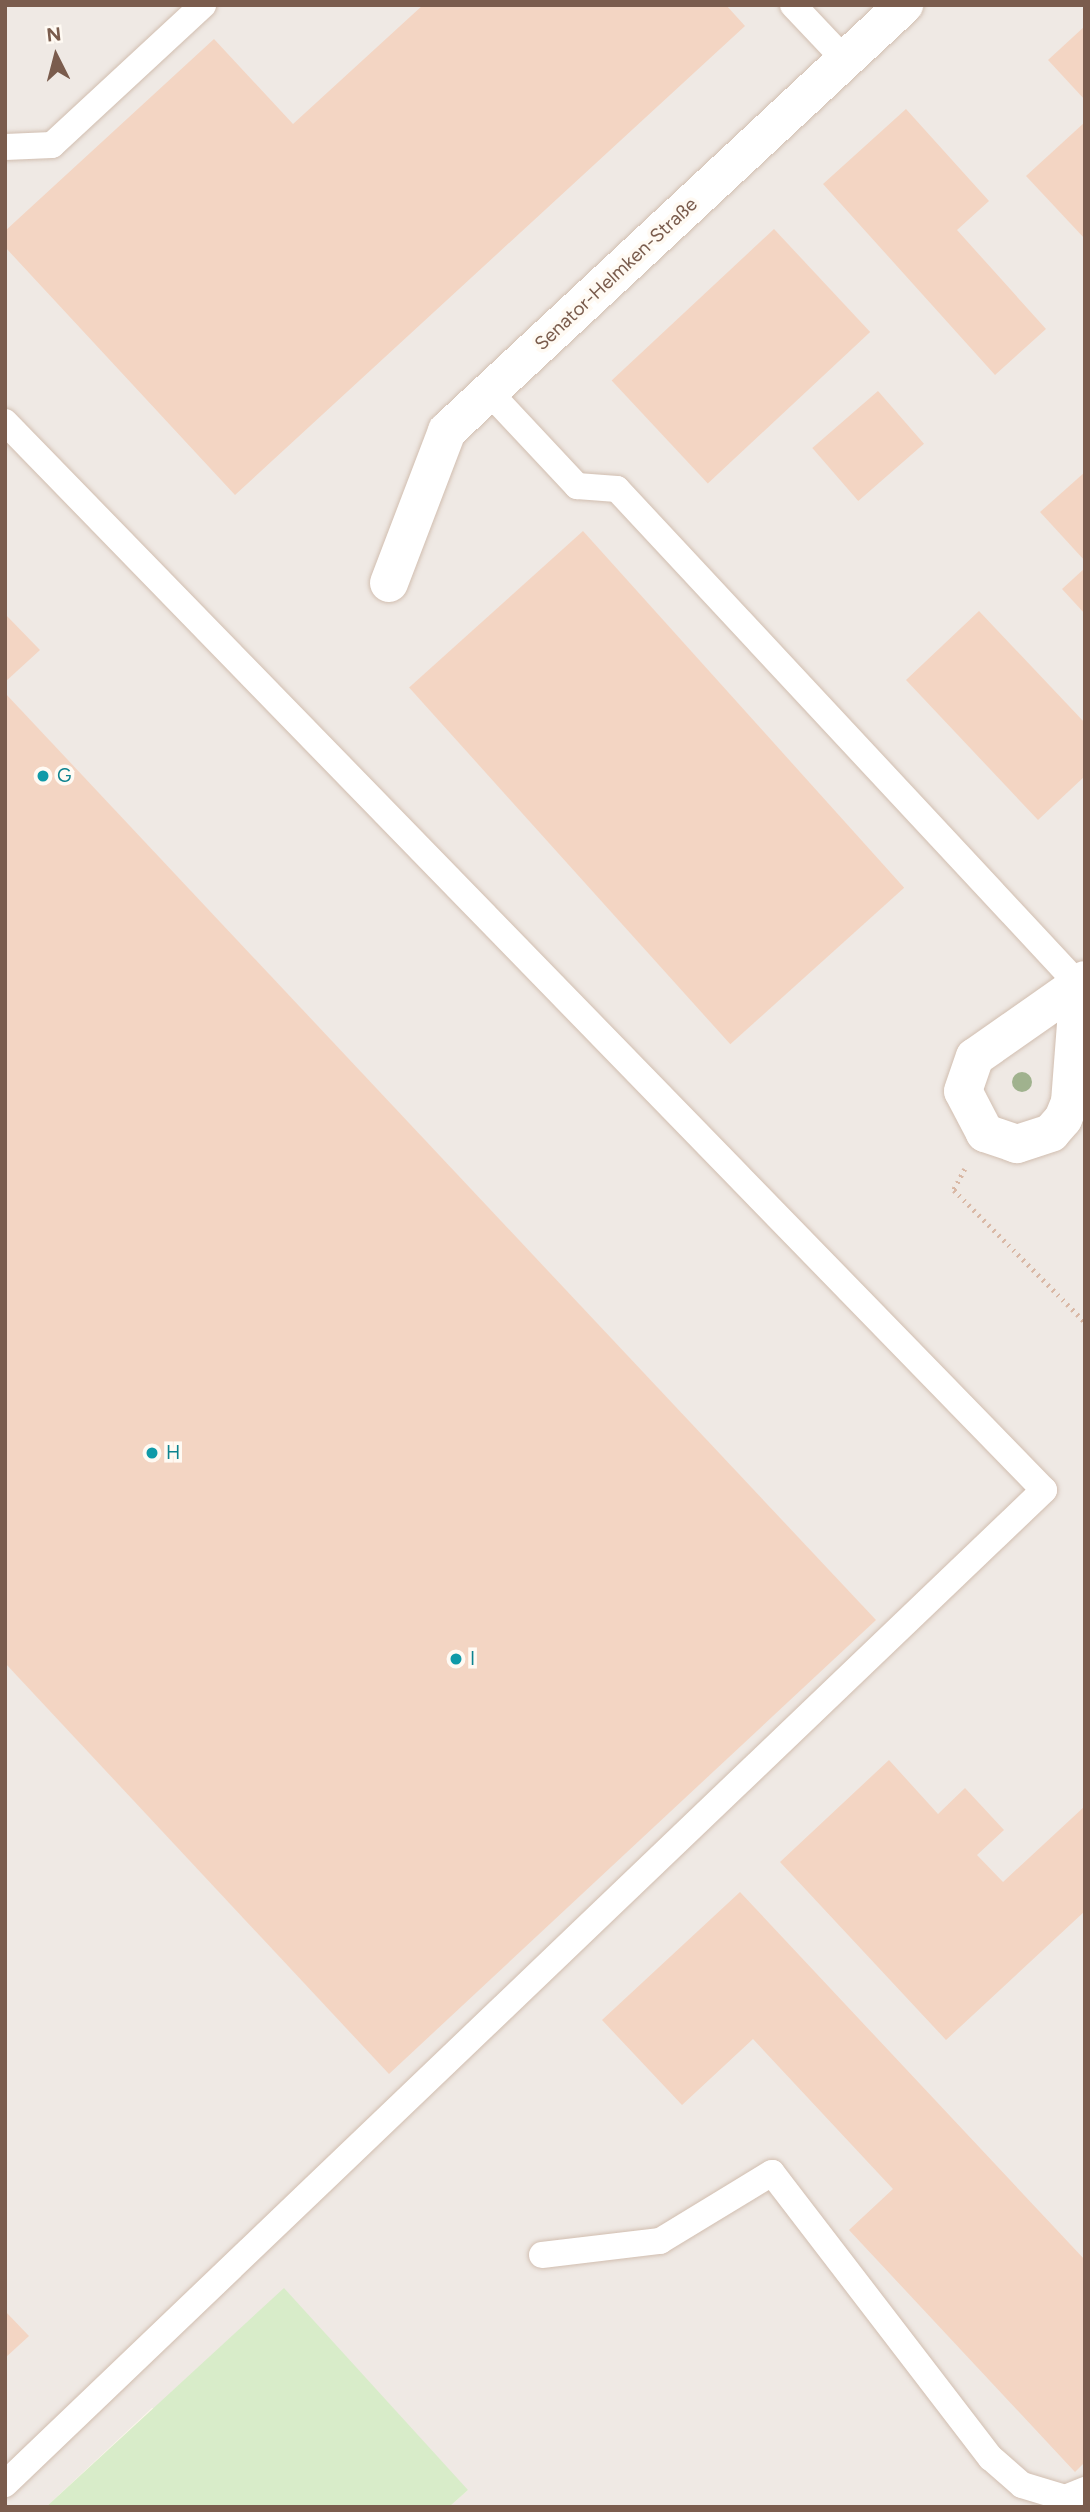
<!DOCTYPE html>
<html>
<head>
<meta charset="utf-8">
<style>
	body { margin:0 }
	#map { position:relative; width:1090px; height:2512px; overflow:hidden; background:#fdf6ec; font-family:Figtree,sans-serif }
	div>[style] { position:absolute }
	.industrial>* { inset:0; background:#efe9e4 }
	.green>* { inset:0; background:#d8ecc9 }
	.building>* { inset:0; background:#f3d5c3; transform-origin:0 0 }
	.path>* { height:4.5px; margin-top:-2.25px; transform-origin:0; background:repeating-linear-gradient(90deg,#d9b8a5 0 2px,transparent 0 7px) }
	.roads { filter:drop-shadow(0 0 2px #d1beb0) drop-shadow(0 0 2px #d1beb0) }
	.service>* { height:26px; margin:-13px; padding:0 13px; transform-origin:13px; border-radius:13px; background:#fff }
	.minor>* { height:38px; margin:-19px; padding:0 19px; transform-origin:19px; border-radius:19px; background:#fff }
	.trees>* { width:20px; height:20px; margin:-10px; border-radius:50%; background:#a0b28e }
	.dots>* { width:19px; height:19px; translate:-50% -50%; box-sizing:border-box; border:4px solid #fffaf3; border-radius:50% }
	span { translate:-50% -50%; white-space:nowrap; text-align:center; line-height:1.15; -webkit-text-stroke:7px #fffaf3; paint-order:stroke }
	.street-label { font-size:19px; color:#7a5c4d }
	.culture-label { font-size:19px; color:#0d838f }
	.left { translate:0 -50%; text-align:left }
	.frame { position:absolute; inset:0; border:7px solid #7a5c4d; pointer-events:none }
	.north { position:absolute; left:21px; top:21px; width:70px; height:70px; -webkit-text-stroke:5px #fffaf3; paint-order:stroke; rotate:354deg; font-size:19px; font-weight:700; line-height:28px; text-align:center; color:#7a5c4d }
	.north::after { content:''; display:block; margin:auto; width:24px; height:32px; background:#7a5c4d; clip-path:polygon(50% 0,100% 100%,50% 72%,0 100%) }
</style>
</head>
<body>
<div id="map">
	<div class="industrial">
		<i style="clip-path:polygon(5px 5px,1085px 5px,1085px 2507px,449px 2507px,468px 2490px,152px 2408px,46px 2507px,5px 2507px)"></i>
	</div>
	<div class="green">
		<i style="clip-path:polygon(284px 2288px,468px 2490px,449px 2507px,46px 2507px)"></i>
	</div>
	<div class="building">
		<i style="clip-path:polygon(423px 5px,726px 5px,745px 26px,235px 495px,5px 247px,5px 231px,214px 39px,293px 124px)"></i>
		<i style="clip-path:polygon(1085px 26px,1085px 100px,1048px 60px)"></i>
		<i style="clip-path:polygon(906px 109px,989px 201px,957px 230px,1046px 329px,995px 375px,823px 184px)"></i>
		<i style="clip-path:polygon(1085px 122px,1085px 239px,1026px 176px)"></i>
		<i style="left:774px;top:229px;width:141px;height:222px;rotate:47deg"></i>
		<i style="left:878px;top:391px;width:70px;height:87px;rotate:49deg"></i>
		<i style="clip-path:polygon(1085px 472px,1085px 561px,1040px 512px)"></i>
		<i style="left:583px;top:531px;width:480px;height:234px;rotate:48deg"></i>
		<i style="clip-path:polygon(1085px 568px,1085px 614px,1062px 589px)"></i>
		<i style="clip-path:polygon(979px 611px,1085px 723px,1085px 776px,1038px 820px,906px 680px)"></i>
		<i style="clip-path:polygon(5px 614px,40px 650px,5px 682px)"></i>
		<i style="clip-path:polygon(5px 693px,876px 1620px,389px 2074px,5px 1663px)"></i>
		<i style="clip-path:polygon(889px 1760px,938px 1814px,965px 1788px,1004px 1830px,977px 1855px,1003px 1882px,1085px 1806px,1085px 1911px,946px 2040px,780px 1862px)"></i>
		<i style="clip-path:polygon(740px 1892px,1085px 2260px,1085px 2462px,1075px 2472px,849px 2230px,893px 2189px,753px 2039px,682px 2105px,602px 2020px)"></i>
		<i style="clip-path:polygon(5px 2311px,29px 2336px,5px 2358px)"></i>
	</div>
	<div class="path">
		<i style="left:965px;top:1169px;width:24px;rotate:118deg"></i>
		<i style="left:954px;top:1190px;width:186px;rotate:45.2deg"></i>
	</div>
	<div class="roads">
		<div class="service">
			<i style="left:793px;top:5px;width:76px;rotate:46.6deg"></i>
			<i style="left:5px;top:147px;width:47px;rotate:-2.4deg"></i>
			<i style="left:52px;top:145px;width:206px;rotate:-42.8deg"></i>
			<i style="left:489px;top:392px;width:129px;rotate:46.9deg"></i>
			<i style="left:577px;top:486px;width:40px;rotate:4.3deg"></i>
			<i style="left:617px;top:489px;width:678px;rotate:47.03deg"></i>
			<i style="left:5px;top:422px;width:1490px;rotate:45.79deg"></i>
			<i style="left:1044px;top:1490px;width:1438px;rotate:136.27deg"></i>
			<i style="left:542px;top:2255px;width:119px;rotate:-6.8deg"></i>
			<i style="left:660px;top:2241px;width:131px;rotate:-31.3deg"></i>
			<i style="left:772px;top:2173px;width:359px;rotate:52.5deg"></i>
			<i style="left:991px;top:2458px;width:41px;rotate:41.1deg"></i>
			<i style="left:1022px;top:2485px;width:45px;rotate:16.8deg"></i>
			<i style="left:1065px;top:2498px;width:22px;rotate:-22deg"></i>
		</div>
		<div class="minor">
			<i style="left:389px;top:583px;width:163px;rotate:-69.1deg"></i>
			<i style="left:447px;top:431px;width:625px;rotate:-42.99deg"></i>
			<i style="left:1079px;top:985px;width:117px;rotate:94.4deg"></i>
			<i style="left:1070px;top:1102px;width:18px;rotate:112deg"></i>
			<i style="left:1063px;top:1119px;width:18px;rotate:131deg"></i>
			<i style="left:1051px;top:1133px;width:36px;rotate:162deg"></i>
			<i style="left:1017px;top:1144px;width:34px;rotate:-161deg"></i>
			<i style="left:985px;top:1133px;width:47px;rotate:-117.6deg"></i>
			<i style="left:963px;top:1091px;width:36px;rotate:-71deg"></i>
			<i style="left:975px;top:1057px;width:134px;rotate:-35deg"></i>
		</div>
	</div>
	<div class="trees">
		<i style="left:1022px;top:1082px"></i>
	</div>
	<div class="dots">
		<i style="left:43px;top:776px;background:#0f9aa8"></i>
		<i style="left:152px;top:1453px;background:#0f9aa8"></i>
		<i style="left:456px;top:1659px;background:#0f9aa8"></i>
	</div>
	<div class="street-label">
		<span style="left:616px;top:274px;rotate:-43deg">Senator-Helmken-Straße</span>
	</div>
	<div class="culture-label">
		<span class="left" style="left:57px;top:776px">G</span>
		<span class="left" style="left:166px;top:1453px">H</span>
		<span class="left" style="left:470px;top:1659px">I</span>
	</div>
	<div class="frame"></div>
	<div class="north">N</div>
</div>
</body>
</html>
